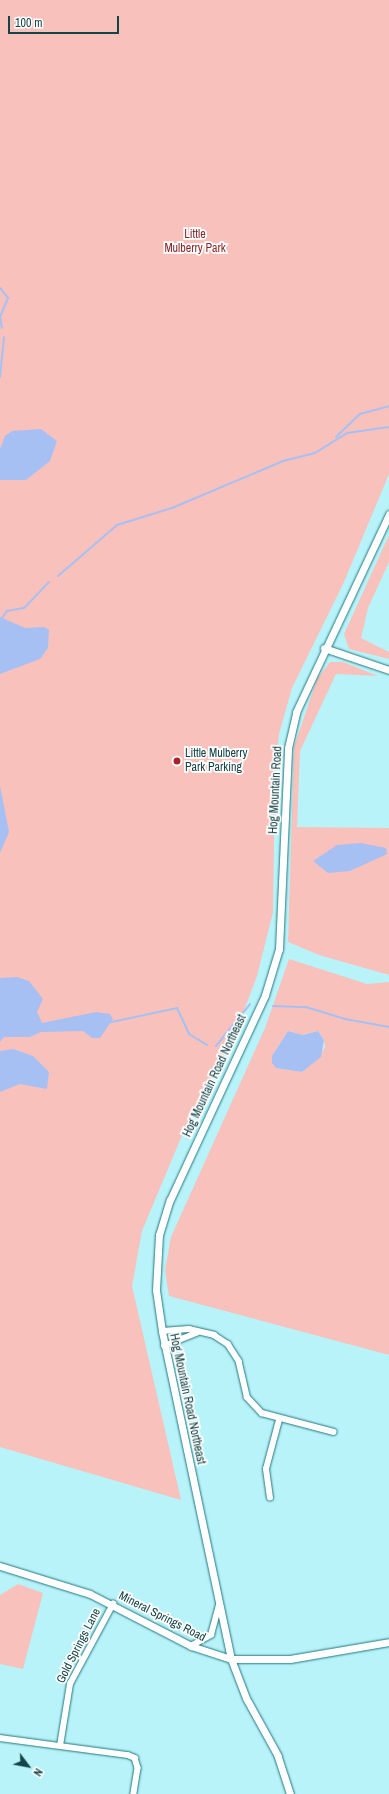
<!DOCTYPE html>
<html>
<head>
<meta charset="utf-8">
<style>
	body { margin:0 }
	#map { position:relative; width:389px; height:1794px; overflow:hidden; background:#b8f3f9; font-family:"Archivo Narrow",sans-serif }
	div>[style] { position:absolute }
	.green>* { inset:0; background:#f9c1bb }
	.water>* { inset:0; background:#a7c0f4 }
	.stream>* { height:2px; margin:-1px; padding:0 1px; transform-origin:1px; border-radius:1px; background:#a7c0f4 }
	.roads { filter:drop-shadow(0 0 1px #217880) drop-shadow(0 0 1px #217880) }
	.minor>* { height:5.5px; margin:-2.75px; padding:0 2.75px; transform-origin:2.75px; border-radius:2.75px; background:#fff }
	.tertiary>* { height:7px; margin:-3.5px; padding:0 3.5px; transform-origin:3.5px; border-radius:3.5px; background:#fff }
	.dots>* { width:11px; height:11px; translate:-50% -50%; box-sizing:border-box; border:2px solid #fff; border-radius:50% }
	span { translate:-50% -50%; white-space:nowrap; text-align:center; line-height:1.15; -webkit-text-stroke:3.5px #fff; paint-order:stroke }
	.park-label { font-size:12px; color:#862828 }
	.poi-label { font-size:12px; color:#144348 }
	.left { translate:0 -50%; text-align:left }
	.street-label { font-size:12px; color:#144348 }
	.north { position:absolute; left:8px; top:1746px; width:40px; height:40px; -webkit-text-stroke:3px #fff; paint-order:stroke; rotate:122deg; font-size:11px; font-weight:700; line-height:16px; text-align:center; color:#144348 }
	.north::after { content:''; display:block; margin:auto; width:14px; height:18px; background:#144348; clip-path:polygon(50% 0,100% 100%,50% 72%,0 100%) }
	.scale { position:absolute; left:8px; top:16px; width:111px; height:18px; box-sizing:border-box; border:2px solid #144348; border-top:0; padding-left:5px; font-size:12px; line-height:14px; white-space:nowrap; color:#144348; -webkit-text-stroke:3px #fff; paint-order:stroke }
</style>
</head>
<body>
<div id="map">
	<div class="green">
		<i style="clip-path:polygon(0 0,389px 0,389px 474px,344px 582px,292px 688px,279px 734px,275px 769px,273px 912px,257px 976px,234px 1037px,186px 1126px,142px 1231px,132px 1286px,181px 1500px,0 1447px)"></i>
		<i style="clip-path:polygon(389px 535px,389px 562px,368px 608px,361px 638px,389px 652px,389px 659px,349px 649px,344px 634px)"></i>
		<i style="clip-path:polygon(330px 662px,343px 662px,378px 676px,336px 674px,300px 751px,297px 827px,389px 828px,389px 975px,319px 955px,288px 942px,294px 747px,317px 679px)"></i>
		<i style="clip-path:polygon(evenodd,289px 959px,367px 984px,389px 982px,389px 1355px,169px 1296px,165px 1270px,171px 1237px,265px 1028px,289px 959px,288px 1031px,302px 1035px,318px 1031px,324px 1040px,325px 1047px,318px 1059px,302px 1072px,276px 1068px,274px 1053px,288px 1031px)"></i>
		<i style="clip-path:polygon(18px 1584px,43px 1593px,23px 1669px,0 1664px,0 1595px)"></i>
	</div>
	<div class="water">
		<i style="clip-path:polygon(41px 429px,57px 441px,50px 461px,26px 480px,0 480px,0 449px,5px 436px,12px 431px)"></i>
		<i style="clip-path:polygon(0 617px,25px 628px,44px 627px,49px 630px,48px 648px,40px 659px,0 674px)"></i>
		<i style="clip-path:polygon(0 786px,9px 832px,0 853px)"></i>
		<i style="clip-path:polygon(361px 843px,386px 848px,387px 854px,350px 871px,328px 873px,313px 861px,337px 845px)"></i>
		<i style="clip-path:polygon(17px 977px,29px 981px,43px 999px,37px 1012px,42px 1023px,96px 1012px,110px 1014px,113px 1019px,100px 1038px,92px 1038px,83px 1031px,41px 1032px,30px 1037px,4px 1037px,0 1042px,0 978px)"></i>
		<i style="clip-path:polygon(288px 1031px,303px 1035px,318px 1031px,324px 1040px,321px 1057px,302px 1072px,276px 1068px,272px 1063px,272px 1056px)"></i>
		<i style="clip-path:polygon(13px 1049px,33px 1056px,49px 1072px,47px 1089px,20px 1084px,0 1092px,0 1051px)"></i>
	</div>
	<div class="stream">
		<i style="left:0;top:288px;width:13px;rotate:51deg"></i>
		<i style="left:8px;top:298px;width:21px;rotate:113deg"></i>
		<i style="left:0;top:317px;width:11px;rotate:80deg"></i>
		<i style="left:0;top:377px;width:40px;rotate:-84.3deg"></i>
		<i style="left:336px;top:437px;width:33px;rotate:-44deg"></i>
		<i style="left:360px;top:414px;width:30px;rotate:-15deg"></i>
		<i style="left:58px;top:576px;width:78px;rotate:-40.8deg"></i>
		<i style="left:117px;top:525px;width:58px;rotate:-17.2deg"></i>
		<i style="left:172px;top:508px;width:121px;rotate:-22.9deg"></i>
		<i style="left:283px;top:461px;width:33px;rotate:-14deg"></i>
		<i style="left:315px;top:453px;width:38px;rotate:-32deg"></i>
		<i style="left:347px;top:433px;width:42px;rotate:-8.1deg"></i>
		<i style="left:0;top:621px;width:12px;rotate:-55deg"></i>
		<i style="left:7px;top:611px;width:17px;rotate:-10deg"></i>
		<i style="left:24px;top:608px;width:36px;rotate:-46deg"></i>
		<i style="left:273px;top:1006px;width:33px;rotate:2deg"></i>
		<i style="left:306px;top:1007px;width:41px;rotate:17.1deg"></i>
		<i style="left:345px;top:1019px;width:45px;rotate:10.3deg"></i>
		<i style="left:107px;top:1023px;width:72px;rotate:-12.1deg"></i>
		<i style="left:177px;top:1008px;width:29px;rotate:65deg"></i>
		<i style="left:189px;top:1034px;width:21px;rotate:31deg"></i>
		<i style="left:216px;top:1046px;width:54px;rotate:-51deg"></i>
	</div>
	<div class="roads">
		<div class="minor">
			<i style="left:162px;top:1331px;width:27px;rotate:-4deg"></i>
			<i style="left:189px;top:1329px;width:26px;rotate:13deg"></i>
			<i style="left:214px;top:1335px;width:17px;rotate:33deg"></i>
			<i style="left:228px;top:1344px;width:20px;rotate:57deg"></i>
			<i style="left:239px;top:1361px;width:37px;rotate:77deg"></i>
			<i style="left:247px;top:1397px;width:22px;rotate:47deg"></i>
			<i style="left:262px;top:1413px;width:74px;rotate:14.8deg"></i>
			<i style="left:164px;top:1346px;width:35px;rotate:-22deg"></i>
			<i style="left:270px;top:1498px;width:29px;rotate:-98deg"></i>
			<i style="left:266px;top:1469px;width:51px;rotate:-75.1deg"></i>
			<i style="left:191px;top:1646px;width:23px;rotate:-29deg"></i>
			<i style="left:211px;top:1635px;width:30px;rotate:-75deg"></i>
			<i style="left:0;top:1738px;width:129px;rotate:7.6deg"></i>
			<i style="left:128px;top:1755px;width:8px;rotate:23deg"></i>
			<i style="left:135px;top:1758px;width:10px;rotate:73deg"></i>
			<i style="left:138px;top:1768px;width:26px;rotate:99deg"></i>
			<i style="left:60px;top:1746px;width:63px;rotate:-80.8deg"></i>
			<i style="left:70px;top:1684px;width:91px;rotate:-61.7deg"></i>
		</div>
		<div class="tertiary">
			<i style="left:324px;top:648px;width:69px;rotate:18.7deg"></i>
			<i style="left:0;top:1566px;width:94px;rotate:17.3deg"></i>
			<i style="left:90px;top:1594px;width:114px;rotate:27.2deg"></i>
			<i style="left:191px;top:1646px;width:42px;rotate:18deg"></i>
			<i style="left:231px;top:1659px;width:59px"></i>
			<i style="left:290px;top:1659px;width:100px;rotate:-9.7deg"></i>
			<i style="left:290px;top:1794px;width:40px;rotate:-108deg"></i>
			<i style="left:278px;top:1756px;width:66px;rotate:-118.9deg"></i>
			<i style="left:246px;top:1698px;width:42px;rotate:-111deg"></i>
			<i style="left:231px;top:1659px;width:335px;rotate:-101.9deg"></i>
			<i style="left:162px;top:1331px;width:41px;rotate:-98.3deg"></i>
			<i style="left:156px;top:1290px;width:55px;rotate:-86.9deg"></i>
			<i style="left:159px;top:1235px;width:37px;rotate:-73deg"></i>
			<i style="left:170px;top:1200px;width:226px;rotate:-65.1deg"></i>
			<i style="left:265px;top:995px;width:48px;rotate:-73.1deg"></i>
			<i style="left:279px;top:949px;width:201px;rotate:-87.4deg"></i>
			<i style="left:288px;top:748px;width:37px;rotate:-77deg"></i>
			<i style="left:296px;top:712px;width:219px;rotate:-64.8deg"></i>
		</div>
	</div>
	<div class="dots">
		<i style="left:177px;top:761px;background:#b01e27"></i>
	</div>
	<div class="park-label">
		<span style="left:195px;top:242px">Little<br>Mulberry Park</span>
	</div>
	<div class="poi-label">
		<span class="left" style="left:185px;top:761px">Little Mulberry<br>Park Parking</span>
	</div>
	<div class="street-label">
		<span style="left:276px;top:790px;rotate:-87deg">Hog Mountain Road</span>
		<span style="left:215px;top:1076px;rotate:-65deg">Hog Mountain Road Northeast</span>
		<span style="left:187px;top:1399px;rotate:78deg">Hog Mountain Road Northeast</span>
		<span style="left:162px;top:1617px;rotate:27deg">Mineral Springs Road</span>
		<span style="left:79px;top:1646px;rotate:-63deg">Gold Springs Lane</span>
	</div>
	<div class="north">N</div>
	<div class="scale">100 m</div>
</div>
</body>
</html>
